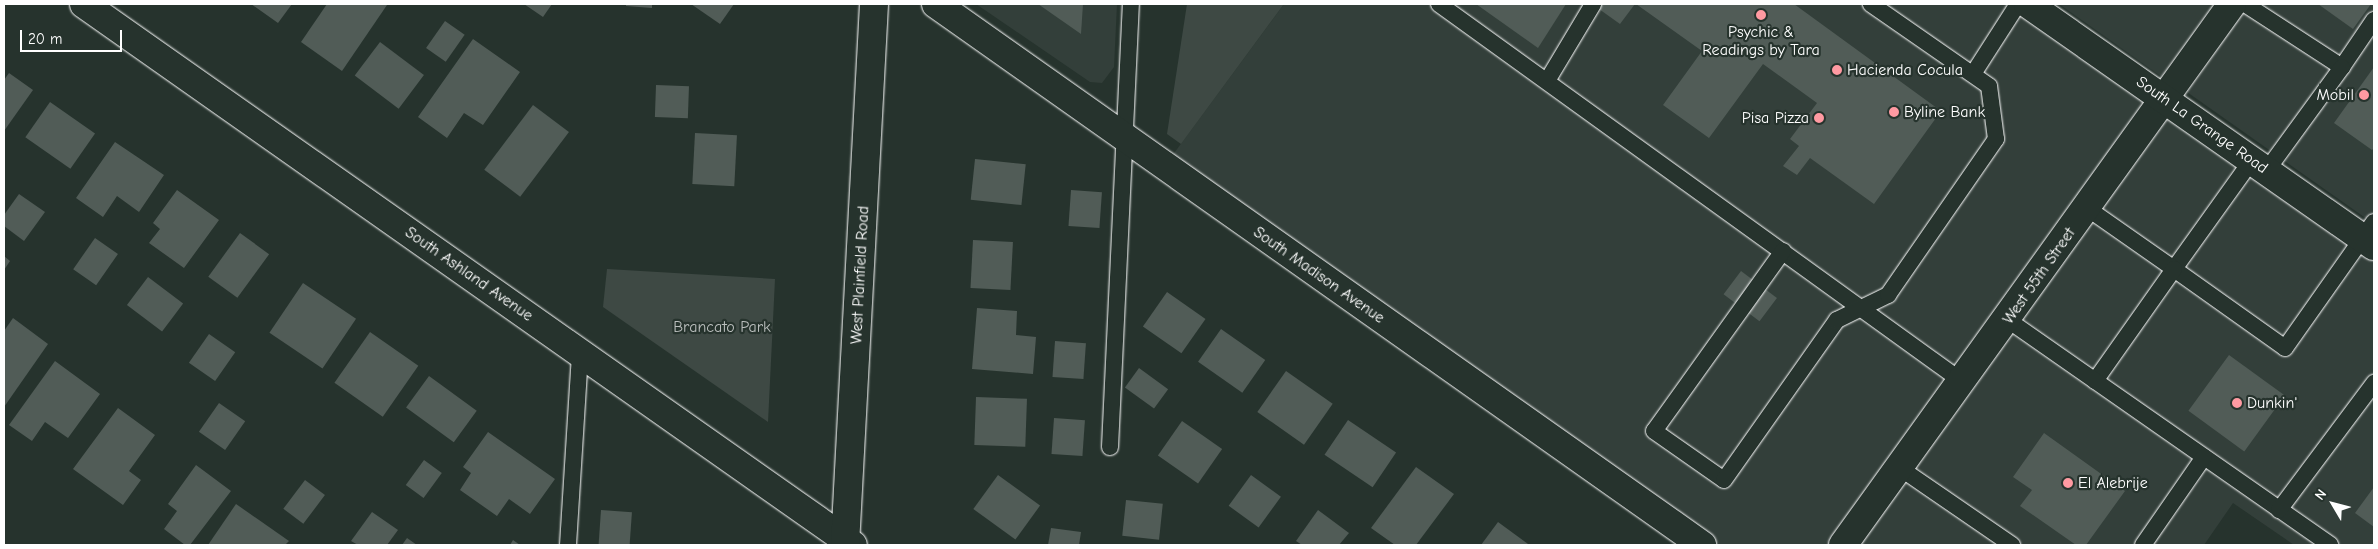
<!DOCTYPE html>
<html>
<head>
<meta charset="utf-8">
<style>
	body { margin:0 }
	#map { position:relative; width:2378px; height:549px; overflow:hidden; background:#26332d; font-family:"Comic Neue",sans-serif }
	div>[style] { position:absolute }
	.built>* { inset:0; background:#333f3a }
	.green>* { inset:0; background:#3e4944 }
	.building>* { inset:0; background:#515c57; transform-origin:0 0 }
	.roads { filter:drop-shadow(0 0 1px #fff) drop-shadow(0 0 1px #fff) }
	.lane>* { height:16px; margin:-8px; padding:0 8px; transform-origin:8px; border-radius:8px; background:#26332d }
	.street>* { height:28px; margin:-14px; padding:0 14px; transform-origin:14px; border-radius:14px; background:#26332d }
	.secondary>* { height:28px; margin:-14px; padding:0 14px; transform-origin:14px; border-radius:14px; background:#26332d }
	.primary>* { height:28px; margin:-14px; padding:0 14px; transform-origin:14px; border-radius:14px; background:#26332d }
	.dots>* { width:14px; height:14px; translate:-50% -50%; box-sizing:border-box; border:2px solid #26332d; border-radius:50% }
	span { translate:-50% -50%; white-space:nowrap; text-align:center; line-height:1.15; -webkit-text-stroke:4.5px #26332d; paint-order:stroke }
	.poi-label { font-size:16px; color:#fff }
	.left { translate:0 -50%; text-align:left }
	.right { translate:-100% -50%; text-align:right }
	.street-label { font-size:16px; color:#fff }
	.park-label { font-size:16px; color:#bbbfbe }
	.frame { position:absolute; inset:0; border:5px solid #fff; pointer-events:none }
	.north { position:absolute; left:2308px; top:479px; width:50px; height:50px; -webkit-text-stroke:4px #26332d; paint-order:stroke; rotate:307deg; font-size:14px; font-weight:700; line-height:20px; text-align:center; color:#fff }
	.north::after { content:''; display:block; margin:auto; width:18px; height:22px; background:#fff; clip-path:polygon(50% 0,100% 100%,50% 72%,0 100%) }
	.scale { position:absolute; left:20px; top:30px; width:102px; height:22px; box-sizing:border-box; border:2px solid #fff; border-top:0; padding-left:6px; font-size:15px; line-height:18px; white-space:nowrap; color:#fff; -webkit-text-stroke:4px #26332d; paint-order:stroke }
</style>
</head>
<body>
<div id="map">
	<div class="built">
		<i style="clip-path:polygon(976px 4px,1117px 4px,1114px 67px,1102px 83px,1090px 82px)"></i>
		<i style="clip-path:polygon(1284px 4px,2016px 4px,2154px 103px,1833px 545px,1721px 545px,1169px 160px)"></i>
		<i style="clip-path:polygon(2059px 4px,2214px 4px,2162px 77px)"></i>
		<i style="clip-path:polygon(2249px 4px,2374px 4px,2374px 224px,2187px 92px)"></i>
		<i style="clip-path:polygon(2169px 107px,2374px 252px,2374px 545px,2294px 545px,2233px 503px,2204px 545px,1860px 545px)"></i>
	</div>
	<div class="green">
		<i style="clip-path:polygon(1187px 4px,1284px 4px,1181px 144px,1167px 134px)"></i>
		<i style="clip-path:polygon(607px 269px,775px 279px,768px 422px,603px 307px)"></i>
	</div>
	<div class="building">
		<i style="clip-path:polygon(251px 4px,292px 4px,278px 23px)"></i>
		<i style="clip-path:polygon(327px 4px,387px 5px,342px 71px,301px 42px)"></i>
		<i style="clip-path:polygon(524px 4px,552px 4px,543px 17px)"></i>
		<i style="clip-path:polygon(626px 4px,652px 4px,652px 8px,626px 6px)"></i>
		<i style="clip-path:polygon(691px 4px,734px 4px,720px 24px)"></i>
		<i style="clip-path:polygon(1038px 4px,1083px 4px,1081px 34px)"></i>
		<i style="clip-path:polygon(1476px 4px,1566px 4px,1538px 48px)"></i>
		<i style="clip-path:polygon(1592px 4px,1635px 4px,1620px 24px)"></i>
		<i style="clip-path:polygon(1636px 4px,1794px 4px,1941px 111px,1874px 204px,1810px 158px,1797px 175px,1783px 166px,1799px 146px,1790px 139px,1817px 103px,1763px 64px,1709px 138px,1663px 105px,1702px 51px)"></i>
		<i style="clip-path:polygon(2318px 4px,2371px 4px,2353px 29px)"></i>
		<i style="left:445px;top:21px;width:24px;height:33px;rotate:35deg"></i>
		<i style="clip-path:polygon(473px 39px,520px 72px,483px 125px,464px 113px,447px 138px,418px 117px)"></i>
		<i style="left:380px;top:42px;width:55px;height:42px;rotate:37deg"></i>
		<i style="clip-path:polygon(2374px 67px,2374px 148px,2372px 150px,2334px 123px)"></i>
		<i style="clip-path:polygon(9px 73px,33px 90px,4px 131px,4px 80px)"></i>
		<i style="left:656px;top:85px;width:33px;height:32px;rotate:2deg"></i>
		<i style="left:50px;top:102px;width:55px;height:43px;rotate:35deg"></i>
		<i style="left:533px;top:105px;width:45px;height:81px;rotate:37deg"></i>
		<i style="left:695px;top:133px;width:42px;height:51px;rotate:3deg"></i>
		<i style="clip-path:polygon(115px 142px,164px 175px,139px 212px,117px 196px,103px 217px,76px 198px)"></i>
		<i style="left:975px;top:159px;width:51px;height:41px;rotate:6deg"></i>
		<i style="clip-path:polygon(177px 190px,219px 220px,184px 268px,149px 243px,160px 229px,153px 223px)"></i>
		<i style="left:1071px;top:190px;width:31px;height:36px;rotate:4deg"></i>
		<i style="clip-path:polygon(19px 194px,45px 212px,24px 241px,4px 226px,4px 215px)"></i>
		<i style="left:240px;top:233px;width:36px;height:54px;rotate:36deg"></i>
		<i style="left:95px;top:238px;width:28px;height:38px;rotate:35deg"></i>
		<i style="left:973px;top:240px;width:40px;height:48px;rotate:3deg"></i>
		<i style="clip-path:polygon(4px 256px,10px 261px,4px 270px)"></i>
		<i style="left:1741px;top:271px;width:45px;height:29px;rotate:37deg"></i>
		<i style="left:148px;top:277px;width:44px;height:35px;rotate:37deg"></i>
		<i style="left:303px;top:283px;width:64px;height:60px;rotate:34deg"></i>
		<i style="left:1167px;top:292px;width:47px;height:42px;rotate:35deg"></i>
		<i style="clip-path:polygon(977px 308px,1017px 311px,1016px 335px,1036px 337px,1033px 374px,972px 369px)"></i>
		<i style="clip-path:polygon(13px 318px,48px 344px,4px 407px,4px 331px)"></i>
		<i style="left:1221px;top:329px;width:54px;height:40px;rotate:35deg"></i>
		<i style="left:370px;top:332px;width:59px;height:62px;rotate:35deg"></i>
		<i style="left:209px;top:334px;width:32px;height:35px;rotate:35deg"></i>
		<i style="left:1055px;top:341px;width:31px;height:36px;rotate:4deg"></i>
		<i style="left:2229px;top:355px;width:69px;height:69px;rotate:36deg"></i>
		<i style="clip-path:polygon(55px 361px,100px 394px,68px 438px,45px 422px,32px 441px,9px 425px)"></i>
		<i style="left:1139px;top:368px;width:36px;height:24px;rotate:36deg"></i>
		<i style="left:1286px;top:371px;width:57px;height:50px;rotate:35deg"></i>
		<i style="left:429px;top:376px;width:59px;height:39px;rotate:36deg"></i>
		<i style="left:976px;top:397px;width:51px;height:48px;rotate:2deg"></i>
		<i style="left:219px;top:403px;width:32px;height:35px;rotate:35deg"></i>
		<i style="clip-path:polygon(118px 408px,155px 435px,129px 471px,141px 480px,123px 505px,73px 469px)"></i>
		<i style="left:1054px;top:418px;width:31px;height:36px;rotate:4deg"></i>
		<i style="left:1348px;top:420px;width:58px;height:42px;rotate:34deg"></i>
		<i style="left:1182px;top:421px;width:49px;height:42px;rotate:35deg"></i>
		<i style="clip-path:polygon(488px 432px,555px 479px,530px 514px,509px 499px,497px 516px,460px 490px,471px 473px,463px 467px)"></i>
		<i style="clip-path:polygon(2044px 433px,2125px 491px,2086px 545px,2076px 545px,2020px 506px,2032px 490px,2013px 477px)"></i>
		<i style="left:424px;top:460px;width:22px;height:31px;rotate:36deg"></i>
		<i style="clip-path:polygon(196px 465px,231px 491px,190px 545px,185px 545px,164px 529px,177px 511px,168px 504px)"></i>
		<i style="clip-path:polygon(1416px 467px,1454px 494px,1416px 545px,1395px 545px,1371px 528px)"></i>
		<i style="left:998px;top:475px;width:52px;height:42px;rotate:36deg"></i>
		<i style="left:1251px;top:475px;width:37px;height:38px;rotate:36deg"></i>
		<i style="left:305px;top:480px;width:25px;height:36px;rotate:37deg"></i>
		<i style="clip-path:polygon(2374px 487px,2374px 527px,2355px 513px)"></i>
		<i style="left:1126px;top:500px;width:37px;height:36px;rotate:6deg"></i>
		<i style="clip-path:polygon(236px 504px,289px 541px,285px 545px,208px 545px)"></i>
		<i style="left:601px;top:510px;width:31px;height:35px;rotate:4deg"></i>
		<i style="clip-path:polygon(1318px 510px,1349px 533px,1339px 545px,1302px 545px,1296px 541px)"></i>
		<i style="clip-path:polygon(372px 512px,398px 530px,387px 545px,358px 545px,351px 541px)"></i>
		<i style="clip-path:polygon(1498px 522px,1528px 544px,1527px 545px,1481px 545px)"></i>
		<i style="clip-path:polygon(1051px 528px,1081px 532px,1079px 545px,1048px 545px)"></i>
		<i style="clip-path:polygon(407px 538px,417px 545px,402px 545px)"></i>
		<i style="clip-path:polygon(513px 540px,520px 545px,510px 545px)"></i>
	</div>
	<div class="roads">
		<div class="lane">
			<i style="left:1439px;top:4px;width:646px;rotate:35.81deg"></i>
			<i style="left:2245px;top:4px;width:116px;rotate:33deg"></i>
			<i style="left:2342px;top:67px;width:57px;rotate:-55.8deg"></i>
			<i style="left:1973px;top:74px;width:83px;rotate:-57.3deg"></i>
			<i style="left:1547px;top:81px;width:90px;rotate:-59.1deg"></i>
			<i style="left:2252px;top:160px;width:134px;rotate:125.6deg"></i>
			<i style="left:2174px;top:269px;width:136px;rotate:35.4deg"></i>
			<i style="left:2285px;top:348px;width:154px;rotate:-54.8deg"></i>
			<i style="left:2267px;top:170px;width:127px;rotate:-53.9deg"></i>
			<i style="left:2087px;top:208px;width:106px;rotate:35deg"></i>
			<i style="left:2174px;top:269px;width:137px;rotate:125.2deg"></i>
			<i style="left:1783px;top:251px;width:221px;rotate:125.6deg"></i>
			<i style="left:1654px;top:431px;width:85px;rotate:35deg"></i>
			<i style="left:1724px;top:480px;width:196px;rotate:-54.8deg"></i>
			<i style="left:1837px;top:320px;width:57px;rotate:-26.1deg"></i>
			<i style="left:1888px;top:295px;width:190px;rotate:-55.3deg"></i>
			<i style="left:1996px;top:139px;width:53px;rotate:-97.5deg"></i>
			<i style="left:1989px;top:86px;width:144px;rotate:-145.2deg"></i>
			<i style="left:2008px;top:320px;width:393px;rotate:34.9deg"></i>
			<i style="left:1110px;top:447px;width:443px;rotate:-87.3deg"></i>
			<i style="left:1900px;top:468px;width:136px;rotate:34.5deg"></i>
			<i style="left:2279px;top:510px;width:159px;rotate:-53.2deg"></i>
			<i style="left:568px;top:545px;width:192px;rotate:-86.4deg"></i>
			<i style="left:2143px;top:545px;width:107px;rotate:-55.3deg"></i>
		</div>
		<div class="street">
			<i style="left:84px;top:4px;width:940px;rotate:35.13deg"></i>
			<i style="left:936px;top:4px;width:938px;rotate:35.23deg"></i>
		</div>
		<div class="secondary">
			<i style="left:845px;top:545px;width:542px;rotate:-86.93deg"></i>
			<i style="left:1843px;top:545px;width:666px;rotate:-54.28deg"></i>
		</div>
		<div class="primary">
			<i style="left:2028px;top:4px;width:422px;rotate:35deg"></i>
		</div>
	</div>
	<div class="dots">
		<i style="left:1761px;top:15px;background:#ff9aa2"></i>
		<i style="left:1837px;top:70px;background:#ff9aa2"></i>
		<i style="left:2364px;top:95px;background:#ff9aa2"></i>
		<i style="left:1894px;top:112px;background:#ff9aa2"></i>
		<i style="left:1819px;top:118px;background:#ff9aa2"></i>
		<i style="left:2237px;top:403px;background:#ff9aa2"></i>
		<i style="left:2068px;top:483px;background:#ff9aa2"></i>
	</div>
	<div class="poi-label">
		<span style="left:1761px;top:41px">Psychic &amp;<br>Readings by Tara</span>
		<span class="left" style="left:1847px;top:70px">Hacienda Cocula</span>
		<span class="right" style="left:2354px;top:95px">Mobil</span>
		<span class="left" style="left:1904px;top:112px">Byline Bank</span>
		<span class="right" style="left:1809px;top:118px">Pisa Pizza</span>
		<span class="left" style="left:2247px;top:403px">Dunkin'</span>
		<span class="left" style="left:2078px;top:483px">El Alebrije</span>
	</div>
	<div class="street-label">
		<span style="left:2202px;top:125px;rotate:35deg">South La Grange Road</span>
		<span style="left:469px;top:274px;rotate:35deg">South Ashland Avenue</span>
		<span style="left:860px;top:275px;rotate:-87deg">West Plainfield Road</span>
		<span style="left:1319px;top:275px;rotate:35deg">South Madison Avenue</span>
		<span style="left:2039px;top:276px;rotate:-55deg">West 55th Street</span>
	</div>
	<div class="park-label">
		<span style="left:722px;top:327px">Brancato Park</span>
	</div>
	<div class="frame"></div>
	<div class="north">N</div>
	<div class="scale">20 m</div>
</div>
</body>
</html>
